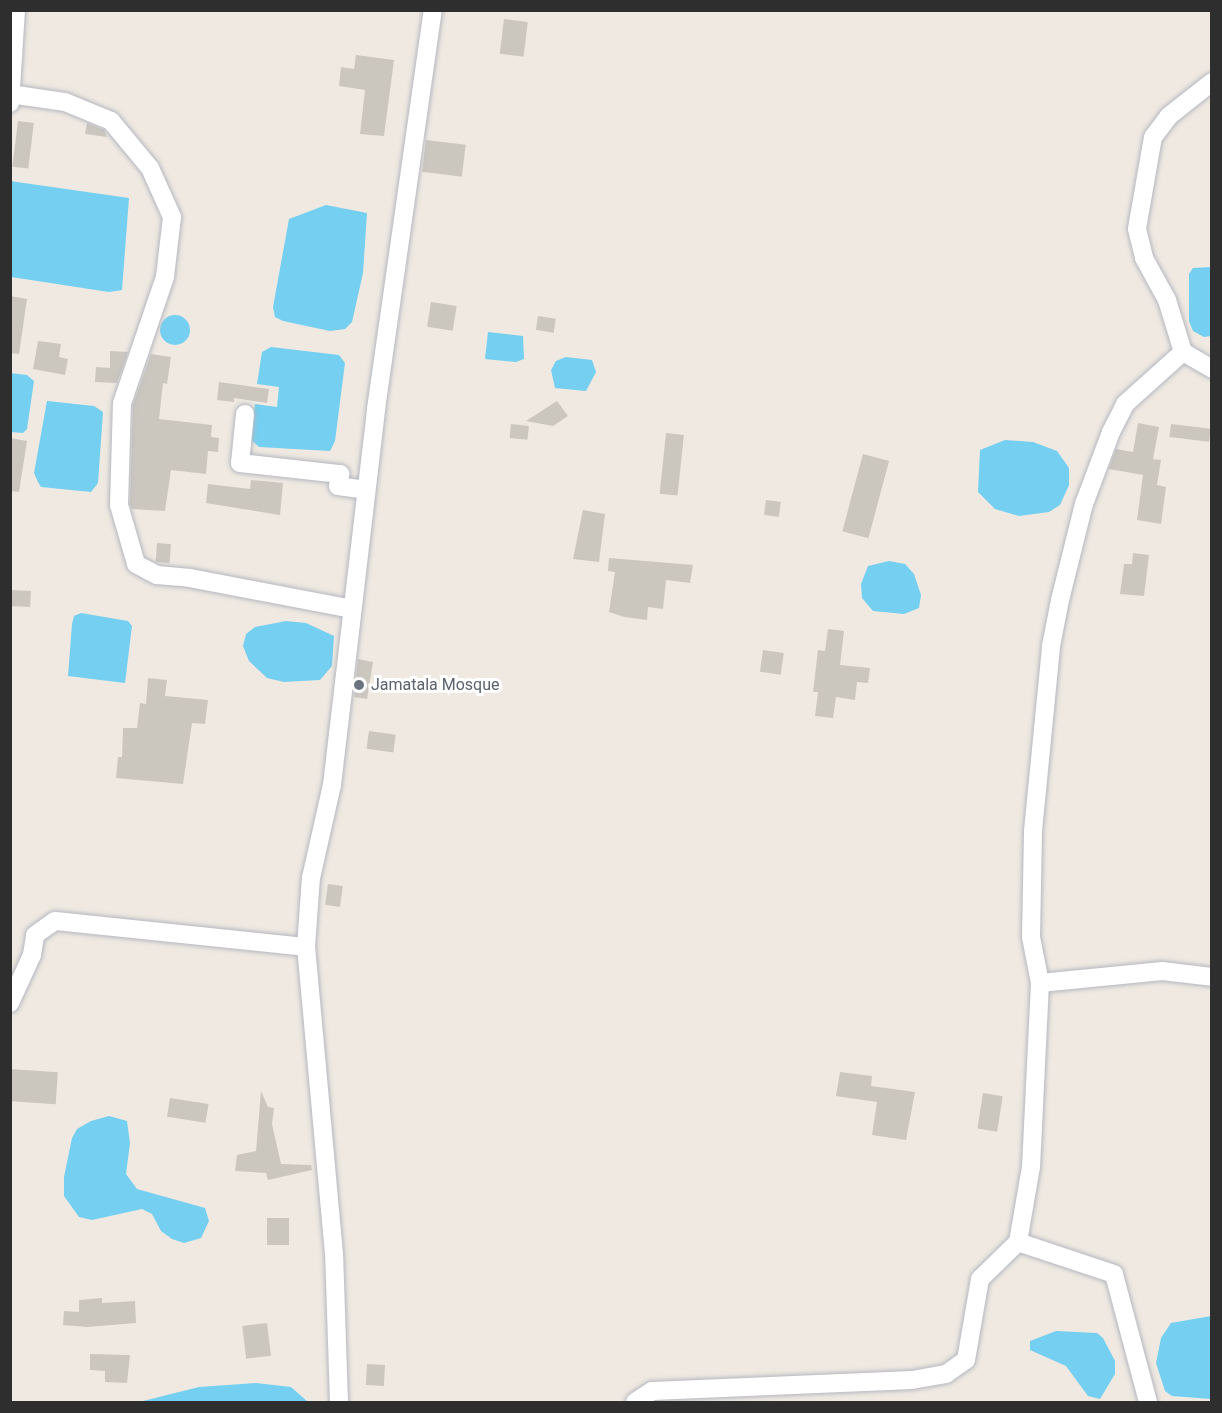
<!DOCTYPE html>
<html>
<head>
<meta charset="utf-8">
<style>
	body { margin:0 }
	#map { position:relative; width:1222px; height:1413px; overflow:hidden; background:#efe9e1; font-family:Roboto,sans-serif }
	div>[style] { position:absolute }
	.water>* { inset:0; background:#75cff0 }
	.round { border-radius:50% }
	.building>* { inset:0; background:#cbc7bf; transform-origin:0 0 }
	.roads { filter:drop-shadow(0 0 2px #b4b7c1) drop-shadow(0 0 2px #b4b7c1) }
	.street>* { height:18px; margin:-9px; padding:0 9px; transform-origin:9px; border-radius:9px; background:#fff }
	.dots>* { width:16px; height:16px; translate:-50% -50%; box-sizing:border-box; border:3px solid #fff; border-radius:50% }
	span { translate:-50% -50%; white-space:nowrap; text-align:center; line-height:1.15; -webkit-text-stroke:6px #fff; paint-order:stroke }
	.worship-label { font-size:16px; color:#5b616d }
	.left { translate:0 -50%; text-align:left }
	.frame { position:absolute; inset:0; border:12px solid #2e2e2e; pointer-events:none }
</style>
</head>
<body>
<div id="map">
	<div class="water">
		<i style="clip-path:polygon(10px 181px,129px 198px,122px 290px,109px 292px,11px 277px)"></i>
		<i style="clip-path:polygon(326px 205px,367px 213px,363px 273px,352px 322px,345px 329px,330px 331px,283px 321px,275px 317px,273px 307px,289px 219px)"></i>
		<i style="clip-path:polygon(1211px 267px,1211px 336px,1204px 337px,1193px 331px,1189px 321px,1189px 274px,1193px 268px)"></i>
		<i class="round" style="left:160px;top:315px;width:30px;height:30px"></i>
		<i style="clip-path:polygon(488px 332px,523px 336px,524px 359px,516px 362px,485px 359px)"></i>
		<i style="clip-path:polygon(271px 347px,339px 355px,345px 363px,335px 441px,330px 451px,259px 447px,250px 439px,255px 404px,277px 407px,279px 387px,257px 384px,262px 352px)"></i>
		<i style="clip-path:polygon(566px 357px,592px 360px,596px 372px,586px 391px,555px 388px,551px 370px,556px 361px)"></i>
		<i style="clip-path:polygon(10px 373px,27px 375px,34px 381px,27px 429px,23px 433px,11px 432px)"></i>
		<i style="clip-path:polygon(47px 401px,94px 406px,103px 412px,98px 483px,91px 492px,41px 487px,38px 482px,34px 473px)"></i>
		<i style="clip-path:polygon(1005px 440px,1033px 442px,1057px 451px,1069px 468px,1069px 485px,1060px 505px,1049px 512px,1019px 516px,995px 509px,978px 492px,980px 450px)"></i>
		<i style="clip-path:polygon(889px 561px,905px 564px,914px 574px,921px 595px,919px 608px,904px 614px,873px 611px,862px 598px,861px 584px,868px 566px)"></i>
		<i style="clip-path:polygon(81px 613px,128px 621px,132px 626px,125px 683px,68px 676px,72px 624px,74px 616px)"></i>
		<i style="clip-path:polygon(286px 621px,306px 623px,334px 636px,332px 666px,320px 680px,284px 682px,267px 678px,249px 661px,243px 646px,246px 634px,255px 627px)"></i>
		<i style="clip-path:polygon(109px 1116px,127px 1121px,130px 1143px,126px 1174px,137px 1189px,205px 1208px,209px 1221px,201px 1238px,184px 1243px,172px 1239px,161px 1231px,152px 1214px,142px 1209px,92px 1220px,79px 1217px,64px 1196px,64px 1177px,72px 1138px,77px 1129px,91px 1121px)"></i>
		<i style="clip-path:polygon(1211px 1316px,1211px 1399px,1172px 1396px,1165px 1391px,1156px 1363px,1161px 1338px,1171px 1323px)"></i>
		<i style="clip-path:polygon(1056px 1331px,1097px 1333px,1103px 1338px,1115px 1361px,1115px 1374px,1100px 1399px,1088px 1396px,1066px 1366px,1030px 1350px,1030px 1341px)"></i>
		<i style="clip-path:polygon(256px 1383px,291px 1387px,308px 1402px,139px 1402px,199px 1387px)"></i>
	</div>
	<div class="building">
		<i style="left:504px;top:19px;width:24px;height:35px;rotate:7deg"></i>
		<i style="clip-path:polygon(356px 55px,394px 60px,384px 136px,360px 134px,365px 90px,339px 86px,341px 67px,354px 69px)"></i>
		<i style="left:18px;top:121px;width:16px;height:46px;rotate:7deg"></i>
		<i style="clip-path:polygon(87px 123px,104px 130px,107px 137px,85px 134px)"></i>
		<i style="left:426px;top:140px;width:40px;height:32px;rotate:7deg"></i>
		<i style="clip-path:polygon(10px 296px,27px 299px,19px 354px,10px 353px)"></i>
		<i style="left:431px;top:302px;width:26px;height:25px;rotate:9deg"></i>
		<i style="left:538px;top:316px;width:18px;height:14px;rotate:9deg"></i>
		<i style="clip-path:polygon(38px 341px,61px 344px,59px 357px,68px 359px,65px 375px,33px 369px)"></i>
		<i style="clip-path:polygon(110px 351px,128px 352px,117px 383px,95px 382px,96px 367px,110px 368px)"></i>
		<i style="clip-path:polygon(151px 354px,171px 357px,167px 384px,163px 383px,159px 419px,212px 425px,211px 437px,219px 438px,218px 452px,208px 451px,206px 474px,171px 470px,165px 511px,132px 509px,130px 504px,133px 405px)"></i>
		<i style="clip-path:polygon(219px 382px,269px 389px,267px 403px,234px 398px,234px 402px,217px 400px)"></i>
		<i style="clip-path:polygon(557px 401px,568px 416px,553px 426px,526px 421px)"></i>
		<i style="clip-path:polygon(1138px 423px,1159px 427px,1153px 459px,1161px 460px,1157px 485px,1166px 487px,1161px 524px,1137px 520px,1143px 475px,1109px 469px,1116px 449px,1133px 452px)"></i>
		<i style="left:511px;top:424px;width:18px;height:14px;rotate:6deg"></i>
		<i style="left:1171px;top:424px;width:40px;height:13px;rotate:7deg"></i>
		<i style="left:666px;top:433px;width:18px;height:61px;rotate:6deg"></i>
		<i style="clip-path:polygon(10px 438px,27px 441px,19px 492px,10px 491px)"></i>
		<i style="left:863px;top:454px;width:27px;height:80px;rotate:15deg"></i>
		<i style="clip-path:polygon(251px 480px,283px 483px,280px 515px,206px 503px,208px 484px,250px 489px)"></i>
		<i style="left:766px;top:500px;width:15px;height:15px;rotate:8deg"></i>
		<i style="clip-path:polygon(583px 510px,605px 514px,599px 562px,573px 559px)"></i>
		<i style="left:157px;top:543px;width:14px;height:19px;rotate:4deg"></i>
		<i style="clip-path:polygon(1133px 553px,1149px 555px,1144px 596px,1120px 594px,1124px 564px,1132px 564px)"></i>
		<i style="clip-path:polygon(609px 558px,693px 565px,690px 583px,666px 580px,663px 609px,648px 607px,647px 620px,624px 617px,609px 612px,615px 572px,608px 571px)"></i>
		<i style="left:10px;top:590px;width:21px;height:16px;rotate:3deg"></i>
		<i style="clip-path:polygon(828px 629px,844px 631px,840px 665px,870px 668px,868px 683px,857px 682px,855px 700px,836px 697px,833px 718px,815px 716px,818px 692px,813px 692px,818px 650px,825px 651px)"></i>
		<i style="left:763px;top:650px;width:21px;height:22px;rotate:8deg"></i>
		<i style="clip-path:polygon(358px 659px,373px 662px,367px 699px,354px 697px)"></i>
		<i style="clip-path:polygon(148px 678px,167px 680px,165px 696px,208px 700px,205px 724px,192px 723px,183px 784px,116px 778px,118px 757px,122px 757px,123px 728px,137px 728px,140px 703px,146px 704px)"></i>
		<i style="left:369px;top:731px;width:27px;height:18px;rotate:8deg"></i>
		<i style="left:328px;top:884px;width:15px;height:21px;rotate:8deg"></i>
		<i style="left:10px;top:1069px;width:48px;height:32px;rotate:4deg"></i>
		<i style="clip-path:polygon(840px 1072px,872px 1076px,871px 1086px,915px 1092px,906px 1140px,872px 1135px,877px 1102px,836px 1096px)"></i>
		<i style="clip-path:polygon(261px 1091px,268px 1107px,274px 1108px,272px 1124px,281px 1164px,311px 1165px,312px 1170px,268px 1180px,266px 1173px,235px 1171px,237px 1155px,256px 1151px)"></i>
		<i style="left:983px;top:1093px;width:20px;height:36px;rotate:9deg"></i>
		<i style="left:170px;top:1098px;width:39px;height:19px;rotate:9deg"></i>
		<i style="left:267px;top:1218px;width:22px;height:27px"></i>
		<i style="clip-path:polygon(102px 1298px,102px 1303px,135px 1301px,136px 1323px,87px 1327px,63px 1325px,64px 1311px,79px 1312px,79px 1300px)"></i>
		<i style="left:267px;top:1323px;width:33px;height:25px;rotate:83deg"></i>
		<i style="clip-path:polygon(90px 1354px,130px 1355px,127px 1383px,105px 1382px,105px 1371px,90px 1370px)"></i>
		<i style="left:367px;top:1364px;width:18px;height:21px;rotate:3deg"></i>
	</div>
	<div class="roads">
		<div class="street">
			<i style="left:1212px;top:82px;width:55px;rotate:141.7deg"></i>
			<i style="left:1169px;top:116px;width:26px;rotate:127deg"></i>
			<i style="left:1153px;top:137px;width:93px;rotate:99.9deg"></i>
			<i style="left:1137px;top:229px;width:30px;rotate:76deg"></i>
			<i style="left:1144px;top:258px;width:48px;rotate:61.3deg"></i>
			<i style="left:1167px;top:300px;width:54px;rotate:72.9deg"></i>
			<i style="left:1183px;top:352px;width:34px;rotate:30deg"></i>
			<i style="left:10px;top:94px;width:56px;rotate:8.3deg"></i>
			<i style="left:65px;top:102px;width:50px;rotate:22.4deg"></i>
			<i style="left:111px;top:121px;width:61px;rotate:50.3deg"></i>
			<i style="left:150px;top:168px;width:54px;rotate:65.8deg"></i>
			<i style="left:172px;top:217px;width:60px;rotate:96.7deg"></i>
			<i style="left:165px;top:277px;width:133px;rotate:108.8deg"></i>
			<i style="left:122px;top:403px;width:102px;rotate:91.7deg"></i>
			<i style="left:119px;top:505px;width:61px;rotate:73.9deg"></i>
			<i style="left:136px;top:564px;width:24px;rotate:28deg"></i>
			<i style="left:157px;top:575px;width:33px;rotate:5deg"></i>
			<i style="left:190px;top:578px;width:165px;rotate:10.8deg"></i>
			<i style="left:10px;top:103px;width:93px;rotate:-86.3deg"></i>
			<i style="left:245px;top:414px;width:49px;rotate:95.8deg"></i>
			<i style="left:240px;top:463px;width:101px;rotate:6.3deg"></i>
			<i style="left:340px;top:474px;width:12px;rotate:99deg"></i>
			<i style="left:338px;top:486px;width:28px;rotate:8deg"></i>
			<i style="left:1040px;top:983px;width:47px;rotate:-101.1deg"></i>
			<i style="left:1031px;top:937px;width:106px;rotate:-88.9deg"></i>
			<i style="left:1033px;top:831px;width:186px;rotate:-84.4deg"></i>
			<i style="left:1051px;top:646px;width:47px;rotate:-78.9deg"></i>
			<i style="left:1060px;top:600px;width:99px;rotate:-76deg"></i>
			<i style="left:1084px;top:504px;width:77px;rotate:-69.4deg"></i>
			<i style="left:1111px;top:432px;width:31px;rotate:-63deg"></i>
			<i style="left:1125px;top:404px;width:78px;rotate:-41.9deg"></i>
			<i style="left:10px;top:1003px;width:53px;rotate:-65.4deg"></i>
			<i style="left:32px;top:955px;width:20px;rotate:-81deg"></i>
			<i style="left:35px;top:935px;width:24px;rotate:-35deg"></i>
			<i style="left:55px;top:921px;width:252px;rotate:5.9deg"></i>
			<i style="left:339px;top:1402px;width:148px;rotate:-91.9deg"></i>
			<i style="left:334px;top:1254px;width:308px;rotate:-95.2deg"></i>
			<i style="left:306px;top:947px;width:69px;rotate:-85.9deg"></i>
			<i style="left:311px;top:878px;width:95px;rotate:-77.3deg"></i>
			<i style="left:332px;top:785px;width:379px;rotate:-83.3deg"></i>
			<i style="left:376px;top:409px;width:403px;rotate:-81.9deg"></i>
			<i style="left:635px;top:1402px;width:20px;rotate:-33deg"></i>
			<i style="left:652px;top:1391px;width:260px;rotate:-2.4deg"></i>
			<i style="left:912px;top:1380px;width:35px;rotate:-10deg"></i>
			<i style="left:946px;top:1374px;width:24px;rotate:-35deg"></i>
			<i style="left:966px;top:1360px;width:82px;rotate:-80.2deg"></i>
			<i style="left:980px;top:1279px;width:53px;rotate:-44.2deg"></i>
			<i style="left:1148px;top:1402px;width:132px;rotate:-104.9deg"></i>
			<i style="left:1114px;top:1274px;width:101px;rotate:-161.6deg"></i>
			<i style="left:1018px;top:1242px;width:76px;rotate:-80.2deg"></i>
			<i style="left:1031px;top:1167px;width:184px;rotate:-87.2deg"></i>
			<i style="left:1040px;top:983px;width:123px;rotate:-5.6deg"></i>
			<i style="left:1162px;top:971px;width:50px;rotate:6.8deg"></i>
		</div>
	</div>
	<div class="dots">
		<i style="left:359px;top:685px;background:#6b7280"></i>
	</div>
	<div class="worship-label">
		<span class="left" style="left:371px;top:685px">Jamatala Mosque</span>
	</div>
	<div class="frame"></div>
</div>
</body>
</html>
